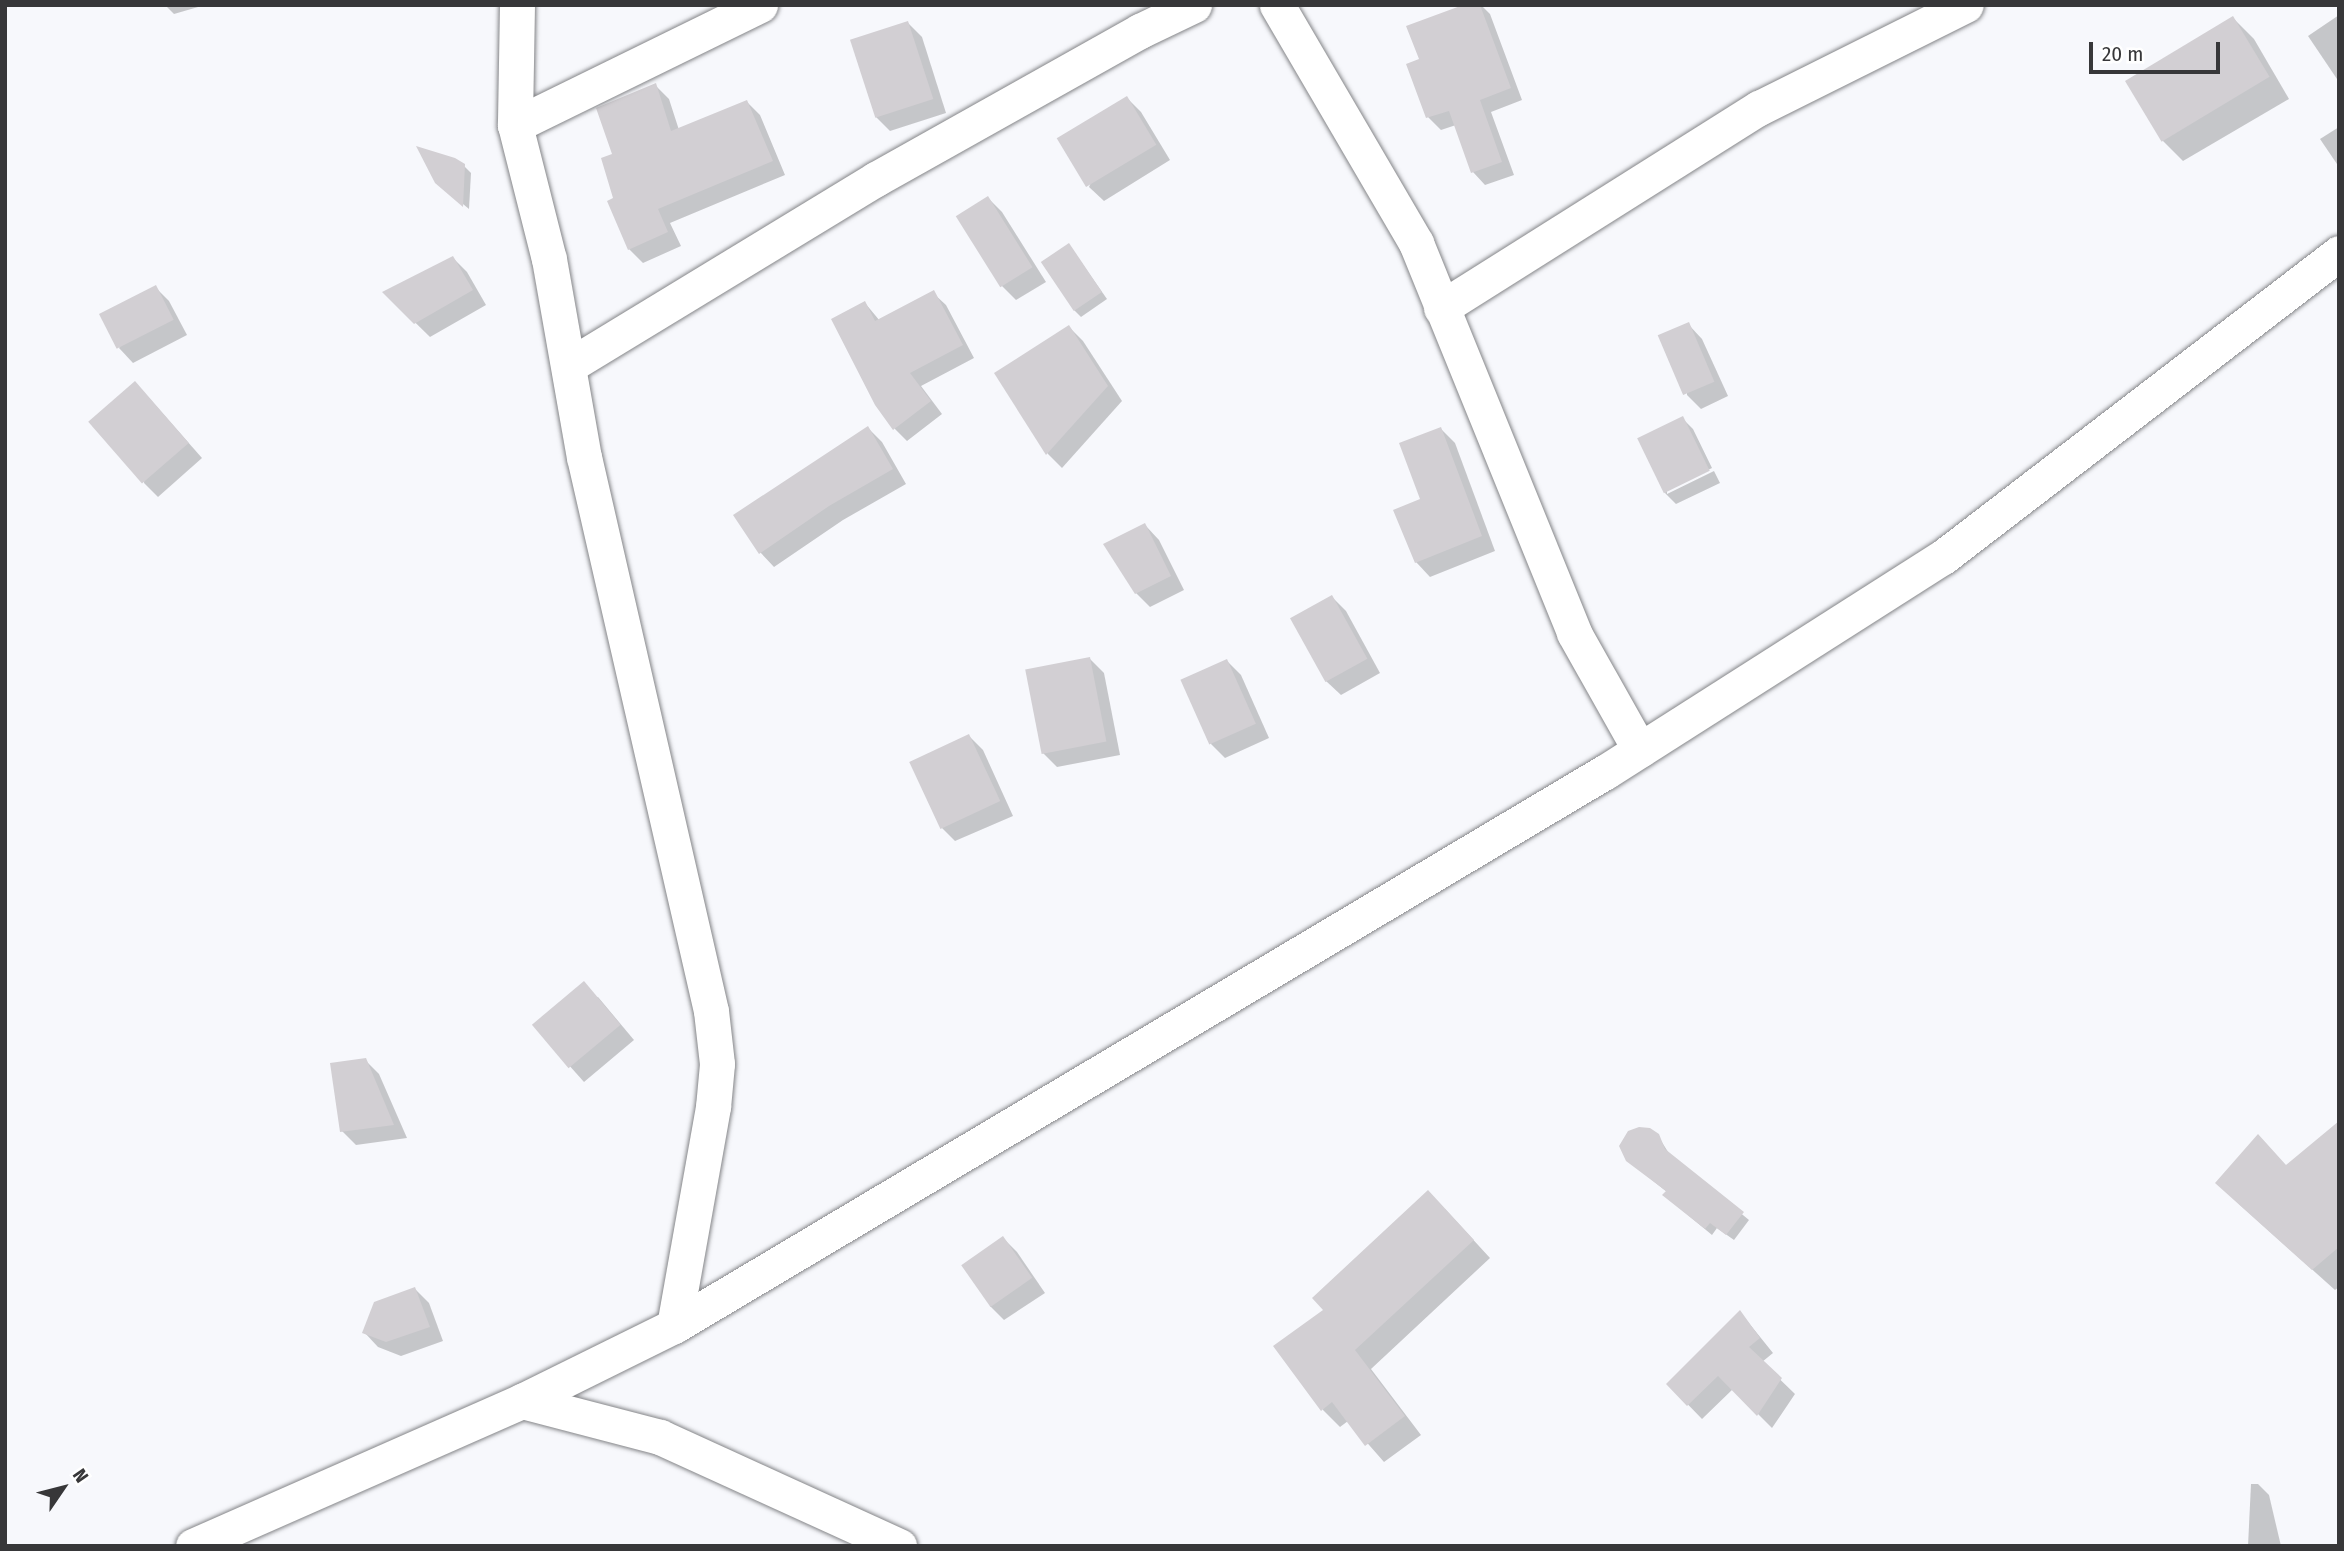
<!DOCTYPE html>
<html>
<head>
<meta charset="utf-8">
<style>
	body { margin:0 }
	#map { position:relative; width:2344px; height:1551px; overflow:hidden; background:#f7f8fc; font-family:"Fira Sans Condensed",sans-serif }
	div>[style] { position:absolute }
	.shadow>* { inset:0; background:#0003 }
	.building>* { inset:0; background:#d2cfd3; transform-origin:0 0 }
	.roads { filter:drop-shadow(0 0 2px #848588) drop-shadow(0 0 2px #848588) }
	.street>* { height:35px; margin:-17.5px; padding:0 17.5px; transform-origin:17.5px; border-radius:17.5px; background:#fff }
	span { translate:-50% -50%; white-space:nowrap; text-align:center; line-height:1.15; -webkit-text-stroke:7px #fff; paint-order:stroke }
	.frame { position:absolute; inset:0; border:7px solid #373739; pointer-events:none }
	.north { position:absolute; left:28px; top:1453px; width:70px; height:70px; -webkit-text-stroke:5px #fff; paint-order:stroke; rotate:55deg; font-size:19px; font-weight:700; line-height:28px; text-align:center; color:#373739 }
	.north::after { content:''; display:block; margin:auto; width:24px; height:32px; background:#373739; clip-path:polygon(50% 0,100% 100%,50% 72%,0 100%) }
	.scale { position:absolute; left:2089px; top:42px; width:131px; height:32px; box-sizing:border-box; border:4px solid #373739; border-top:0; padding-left:9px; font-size:21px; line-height:24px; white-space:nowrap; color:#373739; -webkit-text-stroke:5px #fff; paint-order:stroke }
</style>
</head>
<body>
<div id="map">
	<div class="shadow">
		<i style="clip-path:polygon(165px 5px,205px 5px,174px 14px)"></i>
		<i style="clip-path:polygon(1468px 5px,1481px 5px,1490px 14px,1522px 100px,1491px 112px,1514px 175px,1485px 185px,1473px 172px,1456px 125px,1441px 130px,1428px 117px,1408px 65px,1421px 60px)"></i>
		<i style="clip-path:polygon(2339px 15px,2339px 82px,2308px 36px)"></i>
		<i style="clip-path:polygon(2233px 18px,2254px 39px,2289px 99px,2183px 161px,2162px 140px)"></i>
		<i style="clip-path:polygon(908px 23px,922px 37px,946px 113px,890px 131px,876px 117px)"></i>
		<i style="clip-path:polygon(655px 85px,669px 99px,679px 130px,747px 102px,760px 115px,785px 175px,670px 223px,681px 246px,643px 263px,629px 249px,615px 199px,614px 155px)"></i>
		<i style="clip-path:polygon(1127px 98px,1141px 112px,1170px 160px,1104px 201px,1089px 187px)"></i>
		<i style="clip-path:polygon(2339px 127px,2339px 167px,2320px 139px)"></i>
		<i style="clip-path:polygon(464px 166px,471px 173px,469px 209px,440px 185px)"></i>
		<i style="clip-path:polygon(988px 198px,1002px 212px,1046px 282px,1016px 300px,1002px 286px)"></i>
		<i style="clip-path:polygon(1069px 245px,1107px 299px,1081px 317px,1074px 310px)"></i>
		<i style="clip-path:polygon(453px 258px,467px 272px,486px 305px,430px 337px,385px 293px)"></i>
		<i style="clip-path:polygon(155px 287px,169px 301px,187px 335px,133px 363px,119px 348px)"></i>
		<i style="clip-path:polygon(933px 293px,946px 305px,974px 358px,921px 386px,942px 414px,907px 441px,895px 429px,865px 303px,880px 321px)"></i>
		<i style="clip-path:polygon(1688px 324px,1702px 339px,1728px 396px,1701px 409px,1687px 395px)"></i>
		<i style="clip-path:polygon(1069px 327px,1083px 341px,1122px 401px,1062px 468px,1048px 454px,996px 373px)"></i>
		<i style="clip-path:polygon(149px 398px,202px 458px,158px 497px,144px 483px)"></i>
		<i style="clip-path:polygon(1682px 418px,1693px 429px,1712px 468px,1667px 490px,1667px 494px,1714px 471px,1720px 483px,1676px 504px,1665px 493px)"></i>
		<i style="clip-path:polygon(868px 428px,882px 442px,906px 484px,843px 520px,774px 567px,760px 552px)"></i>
		<i style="clip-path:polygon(1441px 429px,1455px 443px,1495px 551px,1430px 577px,1416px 562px,1422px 500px)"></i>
		<i style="clip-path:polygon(1145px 525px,1159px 540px,1184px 590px,1150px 607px,1136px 593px)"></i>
		<i style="clip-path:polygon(1332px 597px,1346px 611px,1380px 673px,1341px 695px,1326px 681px)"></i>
		<i style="clip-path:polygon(1090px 659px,1104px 673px,1120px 755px,1057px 767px,1043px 753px)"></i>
		<i style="clip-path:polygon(1227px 661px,1241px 675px,1269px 738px,1225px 758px,1211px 744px)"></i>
		<i style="clip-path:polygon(969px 736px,983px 750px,1013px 816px,955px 841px,941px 827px)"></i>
		<i style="clip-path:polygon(598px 997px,634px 1040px,584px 1082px,534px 1026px)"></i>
		<i style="clip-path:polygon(365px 1060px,379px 1074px,407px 1138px,356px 1145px,342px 1131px)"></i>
		<i style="clip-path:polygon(2339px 1134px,2339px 1287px,2335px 1290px,2239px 1204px,2287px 1167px)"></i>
		<i style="clip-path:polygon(1658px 1136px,1670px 1155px,1749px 1220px,1734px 1240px,1717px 1228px,1712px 1235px,1671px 1201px,1667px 1192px,1627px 1160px)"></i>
		<i style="clip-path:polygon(1445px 1209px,1490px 1258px,1371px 1369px,1421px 1435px,1384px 1462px,1348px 1421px,1340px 1427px,1323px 1410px,1326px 1311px)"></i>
		<i style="clip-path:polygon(1003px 1238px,1017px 1252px,1045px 1293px,1004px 1320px,990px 1306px)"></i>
		<i style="clip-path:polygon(415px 1289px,429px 1303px,443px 1341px,401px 1356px,378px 1347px,364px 1332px)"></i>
		<i style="clip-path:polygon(1740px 1312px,1773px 1353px,1762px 1362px,1795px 1394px,1772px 1428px,1733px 1389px,1702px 1419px,1668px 1384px)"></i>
		<i style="clip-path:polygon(2251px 1484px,2258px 1484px,2269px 1495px,2281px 1546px,2248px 1546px)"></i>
	</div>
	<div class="building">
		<i style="clip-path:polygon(1463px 5px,1480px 5px,1511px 88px,1480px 100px,1502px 162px,1471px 173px,1449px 111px,1426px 118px,1406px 64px,1419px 59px,1406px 26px)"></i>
		<i style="left:2233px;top:16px;width:71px;height:126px;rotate:59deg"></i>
		<i style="left:908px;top:21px;width:82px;height:61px;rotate:72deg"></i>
		<i style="clip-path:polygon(656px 83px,671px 131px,747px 100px,773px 161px,658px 209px,668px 232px,628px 250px,607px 201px,613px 198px,601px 158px,612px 154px,596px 108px)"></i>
		<i style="left:1127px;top:96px;width:57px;height:82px;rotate:59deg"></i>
		<i style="clip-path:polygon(416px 146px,455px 158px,465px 164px,463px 207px,435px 183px)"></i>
		<i style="left:988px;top:196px;width:84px;height:38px;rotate:58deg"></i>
		<i style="left:1069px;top:243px;width:59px;height:34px;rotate:56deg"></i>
		<i style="clip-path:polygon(453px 256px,473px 290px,414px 324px,382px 292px)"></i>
		<i style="left:156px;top:285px;width:39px;height:64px;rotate:63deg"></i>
		<i style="clip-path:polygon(934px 290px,963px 345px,910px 373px,931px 401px,893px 430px,875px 405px,831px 319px,865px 301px,875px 321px)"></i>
		<i style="left:1689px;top:322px;width:65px;height:34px;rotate:67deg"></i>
		<i style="clip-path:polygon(1069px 325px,1108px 386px,1046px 455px,994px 373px)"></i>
		<i style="left:135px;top:381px;width:82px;height:62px;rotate:49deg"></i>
		<i style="left:1683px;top:416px;width:61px;height:51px;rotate:64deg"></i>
		<i style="clip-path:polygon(868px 426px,893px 469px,829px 506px,759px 554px,733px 515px)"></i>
		<i style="clip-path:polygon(1441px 427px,1482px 536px,1415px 563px,1393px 510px,1420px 499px,1399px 443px)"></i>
		<i style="clip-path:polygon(1145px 523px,1171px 576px,1135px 594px,1103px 544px)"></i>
		<i style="left:1332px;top:595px;width:73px;height:48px;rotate:61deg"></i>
		<i style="left:1090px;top:657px;width:86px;height:66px;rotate:79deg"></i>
		<i style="left:1227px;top:659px;width:71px;height:51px;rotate:66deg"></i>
		<i style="left:969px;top:734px;width:74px;height:66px;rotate:65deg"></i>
		<i style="left:584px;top:981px;width:57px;height:68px;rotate:50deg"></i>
		<i style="clip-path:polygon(366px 1058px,394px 1125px,340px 1132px,330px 1063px)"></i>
		<i style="clip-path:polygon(2339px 1121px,2339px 1247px,2312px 1270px,2215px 1183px,2258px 1134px,2286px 1165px)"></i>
		<i style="clip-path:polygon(1639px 1127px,1650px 1128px,1659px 1134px,1665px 1149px,1744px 1212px,1726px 1235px,1710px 1223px,1705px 1229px,1662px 1195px,1666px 1191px,1626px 1161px,1619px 1146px,1628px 1131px)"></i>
		<i style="clip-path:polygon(1428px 1190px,1474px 1240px,1355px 1350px,1405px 1416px,1365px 1446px,1332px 1402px,1321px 1411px,1273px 1346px,1323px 1310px,1312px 1298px)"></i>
		<i style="left:1003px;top:1236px;width:51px;height:51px;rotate:55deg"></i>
		<i style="clip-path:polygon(415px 1287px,430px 1327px,386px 1342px,362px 1333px,374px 1302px)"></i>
		<i style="clip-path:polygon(1740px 1310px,1760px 1338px,1749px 1347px,1782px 1378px,1757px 1416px,1718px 1376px,1687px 1406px,1666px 1384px)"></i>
	</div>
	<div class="roads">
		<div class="street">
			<i style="left:517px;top:5px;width:120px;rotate:91deg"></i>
			<i style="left:515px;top:125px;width:138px;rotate:75.8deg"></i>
			<i style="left:549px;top:259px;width:201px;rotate:80deg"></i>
			<i style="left:584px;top:457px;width:568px;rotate:77.09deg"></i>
			<i style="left:711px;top:1011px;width:53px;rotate:83.5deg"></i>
			<i style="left:717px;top:1064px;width:43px;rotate:95.3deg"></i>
			<i style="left:713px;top:1107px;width:222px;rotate:100.1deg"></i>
			<i style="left:1277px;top:5px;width:276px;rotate:59.7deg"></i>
			<i style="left:1416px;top:243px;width:421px;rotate:67.9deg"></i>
			<i style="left:1574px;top:633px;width:134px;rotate:60.6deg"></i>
			<i style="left:515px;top:125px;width:273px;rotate:-26.1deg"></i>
			<i style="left:1441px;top:308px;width:376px;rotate:-32.2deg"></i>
			<i style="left:1759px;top:108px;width:231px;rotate:-26.5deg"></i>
			<i style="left:570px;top:365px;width:358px;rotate:-31.3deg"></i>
			<i style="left:876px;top:179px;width:303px;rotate:-29.3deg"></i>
			<i style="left:1140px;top:31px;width:60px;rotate:-25.7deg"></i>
			<i style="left:522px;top:1401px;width:143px;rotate:14.6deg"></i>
			<i style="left:660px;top:1437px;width:263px;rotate:24.5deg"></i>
			<i style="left:193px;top:1546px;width:360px;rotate:-23.8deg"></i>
			<i style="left:522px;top:1401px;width:169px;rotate:-26.3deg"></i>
			<i style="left:674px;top:1326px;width:1083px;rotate:-30.76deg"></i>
			<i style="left:1605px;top:772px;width:401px;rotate:-32.5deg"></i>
			<i style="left:1943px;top:557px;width:499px;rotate:-37.5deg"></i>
		</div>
	</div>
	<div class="frame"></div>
	<div class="north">N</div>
	<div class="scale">20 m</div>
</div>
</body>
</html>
